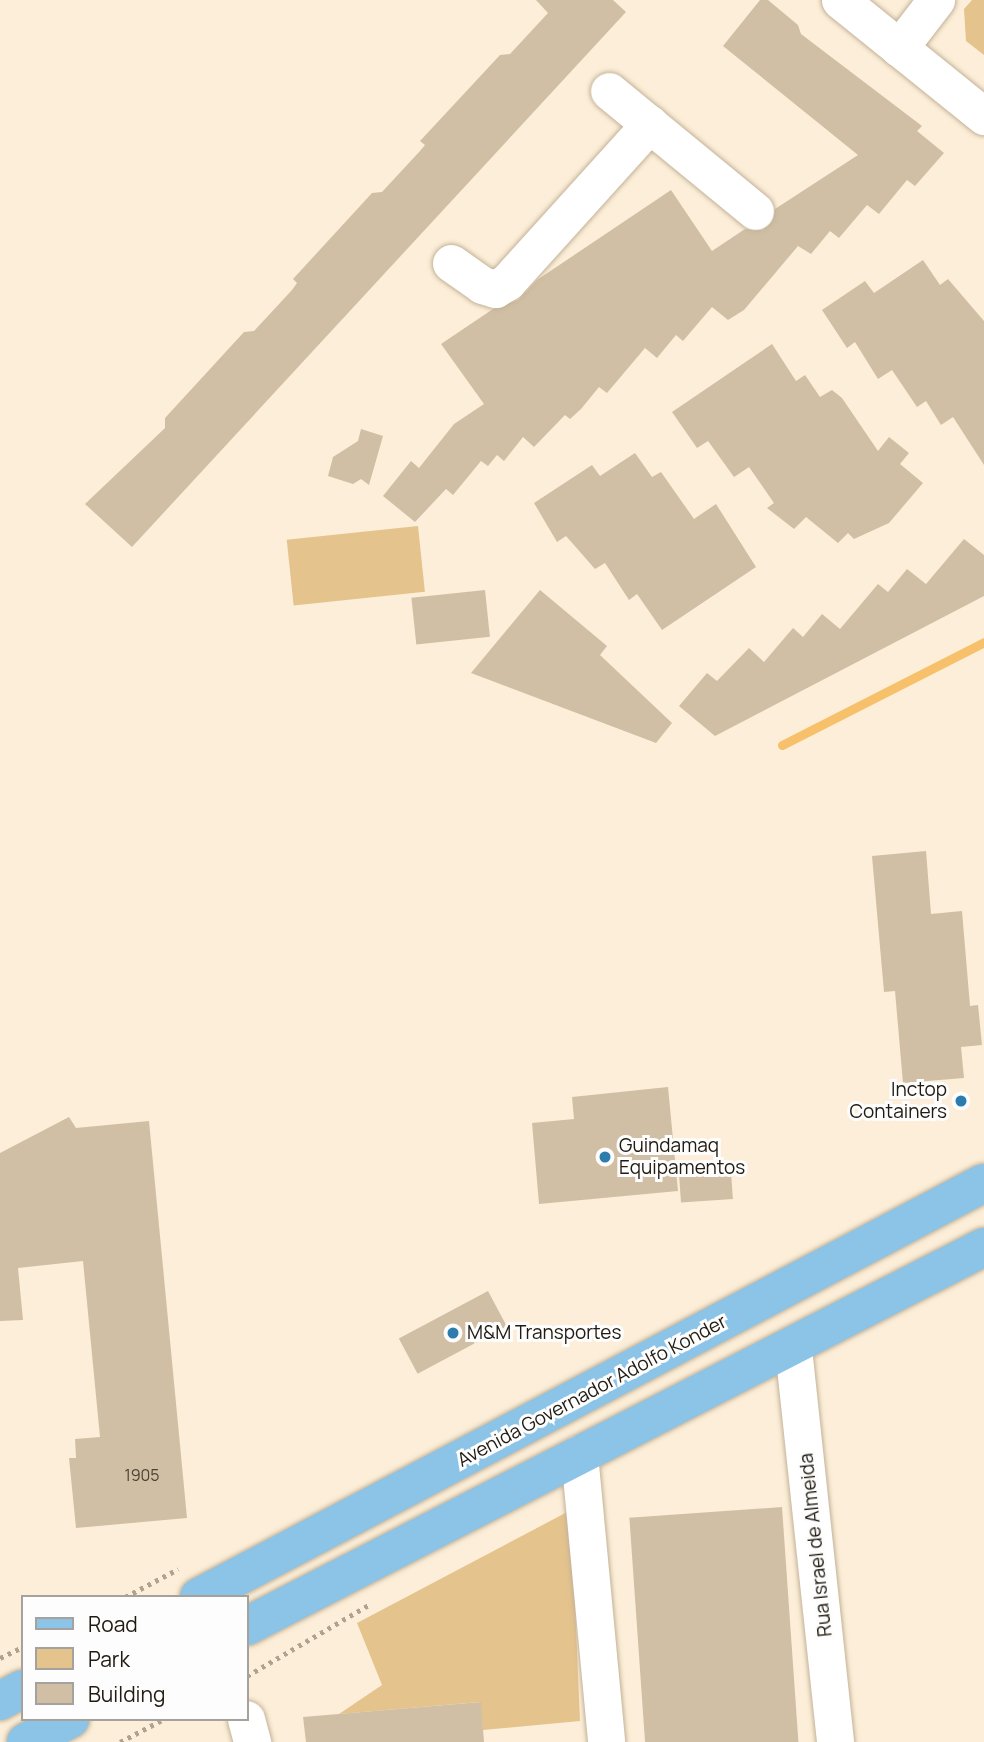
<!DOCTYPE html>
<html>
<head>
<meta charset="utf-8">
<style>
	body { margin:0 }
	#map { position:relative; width:984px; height:1742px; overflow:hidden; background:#fceed8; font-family:Manrope,sans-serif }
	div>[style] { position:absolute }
	.green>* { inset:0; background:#e5c38d; transform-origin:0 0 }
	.stream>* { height:9px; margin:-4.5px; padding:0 4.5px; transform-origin:4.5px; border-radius:4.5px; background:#f6c16a }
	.building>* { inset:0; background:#d0bfa4; transform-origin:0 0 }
	.path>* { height:4.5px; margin-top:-2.25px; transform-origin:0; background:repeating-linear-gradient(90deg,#aea391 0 3.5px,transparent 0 8.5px) }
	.roads { filter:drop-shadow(0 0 2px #c3b298) drop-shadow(0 0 2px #c3b298) }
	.minor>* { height:37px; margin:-18.5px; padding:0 18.5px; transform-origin:18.5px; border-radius:18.5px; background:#fff }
	.major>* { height:38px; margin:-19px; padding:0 19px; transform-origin:19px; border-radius:19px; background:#8cc4e8 }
	.dots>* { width:19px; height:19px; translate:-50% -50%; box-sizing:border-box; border:4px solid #fdfdfd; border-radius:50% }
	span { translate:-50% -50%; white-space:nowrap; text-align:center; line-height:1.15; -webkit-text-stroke:6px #fdfdfd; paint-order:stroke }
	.number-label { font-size:16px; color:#4c4335 }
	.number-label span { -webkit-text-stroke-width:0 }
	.poi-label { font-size:19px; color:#201a10 }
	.right { translate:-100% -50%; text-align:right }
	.left { translate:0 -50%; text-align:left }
	.street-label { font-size:19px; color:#201a10 }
	.legend { position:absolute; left:21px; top:1595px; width:228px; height:126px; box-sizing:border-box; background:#fdfdfd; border:2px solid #a5a29e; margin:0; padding:9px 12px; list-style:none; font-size:21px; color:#201a10 }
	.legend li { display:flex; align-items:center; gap:14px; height:35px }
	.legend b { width:35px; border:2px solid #a5a29e }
</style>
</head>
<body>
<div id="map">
	<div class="green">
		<i style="clip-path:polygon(972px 0,984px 0,984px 55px,966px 41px,964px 9px)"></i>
		<i style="left:418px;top:526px;width:66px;height:132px;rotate:84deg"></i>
		<i style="clip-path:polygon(571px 1510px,580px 1721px,483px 1730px,480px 1702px,339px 1714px,382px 1685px,357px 1623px)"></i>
	</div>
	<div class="stream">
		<i style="left:782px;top:745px;width:227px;rotate:-27deg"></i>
	</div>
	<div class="building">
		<i style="clip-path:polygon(536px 0,613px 0,626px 12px,132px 547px,85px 504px,165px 428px,165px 418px,244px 332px,254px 331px,292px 290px,297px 283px,293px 279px,372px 193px,382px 192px,420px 151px,425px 145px,420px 141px,500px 55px,510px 54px,548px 13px)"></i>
		<i style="clip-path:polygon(760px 0,768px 0,798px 25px,801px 34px,922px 126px,917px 131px,944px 153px,915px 186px,907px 180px,879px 214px,867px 205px,839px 238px,830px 231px,811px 254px,798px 246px,744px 310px,728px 320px,712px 307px,683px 341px,676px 335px,657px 358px,645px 348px,607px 393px,599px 387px,581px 409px,570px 419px,565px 415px,534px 447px,523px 437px,504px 461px,497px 455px,488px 466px,481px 461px,453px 495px,446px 489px,415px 522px,383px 496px,411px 461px,419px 468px,454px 424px,484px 404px,441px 344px,493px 309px,518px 300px,537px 280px,671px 190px,712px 251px,745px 229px,763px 230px,775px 209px,858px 155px,723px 46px)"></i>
		<i style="clip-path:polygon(923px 260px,940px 285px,948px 279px,984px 321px,984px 465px,953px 417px,941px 425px,926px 401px,917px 407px,892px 370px,878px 379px,855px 342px,847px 348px,822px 310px,865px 281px,874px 293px)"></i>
		<i style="clip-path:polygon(772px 344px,796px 381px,805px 375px,820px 397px,832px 390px,842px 398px,878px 451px,889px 437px,909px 453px,900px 464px,923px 483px,889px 523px,854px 539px,848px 533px,838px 543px,806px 517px,794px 529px,767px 508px,774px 503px,749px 467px,734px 477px,708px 441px,697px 448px,672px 412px)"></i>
		<i style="clip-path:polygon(361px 429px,383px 436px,369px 485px,361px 479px,353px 484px,328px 476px,333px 457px,358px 441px)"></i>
		<i style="clip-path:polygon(635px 453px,652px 477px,661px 472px,694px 519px,716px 504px,756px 567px,662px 630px,637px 594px,629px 600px,605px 563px,595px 569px,566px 536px,557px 542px,534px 503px,592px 465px,600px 476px)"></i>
		<i style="clip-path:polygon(964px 539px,984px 555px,984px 596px,715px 736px,679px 706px,707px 673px,717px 681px,749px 648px,764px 662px,793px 628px,803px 637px,822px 614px,840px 629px,878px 584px,888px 592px,907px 569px,926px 584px)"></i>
		<i style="left:485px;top:590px;width:47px;height:74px;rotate:84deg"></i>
		<i style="clip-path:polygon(540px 590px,607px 646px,600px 655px,672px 723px,656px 743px,471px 673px)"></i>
		<i style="clip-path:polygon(926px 851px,931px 914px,962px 911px,970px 1006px,978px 1005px,982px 1045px,961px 1047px,964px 1078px,903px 1083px,895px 991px,884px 992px,872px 856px)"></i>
		<i style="clip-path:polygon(668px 1087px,678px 1191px,539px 1204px,532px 1123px,574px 1119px,572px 1097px)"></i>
		<i style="clip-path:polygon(69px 1117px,76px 1128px,149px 1121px,187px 1518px,76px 1528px,69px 1458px,76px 1458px,75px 1439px,100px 1437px,83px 1261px,18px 1268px,23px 1320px,0 1321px,0 1153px)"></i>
		<i style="left:731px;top:1172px;width:27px;height:52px;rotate:86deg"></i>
		<i style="left:488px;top:1291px;width:40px;height:101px;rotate:62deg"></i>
		<i style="left:782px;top:1507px;width:236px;height:153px;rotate:86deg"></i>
		<i style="clip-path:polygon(481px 1702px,484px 1742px,306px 1742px,303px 1717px)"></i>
	</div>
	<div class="path">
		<i style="left:125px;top:1597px;width:60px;rotate:-27.8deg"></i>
		<i style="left:0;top:1658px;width:25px;rotate:-26deg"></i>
		<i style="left:247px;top:1676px;width:143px;rotate:-30.3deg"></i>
		<i style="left:120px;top:1742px;width:50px;rotate:-27.6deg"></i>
	</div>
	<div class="roads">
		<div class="minor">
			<i style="left:840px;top:0;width:185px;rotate:38.9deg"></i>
			<i style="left:899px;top:48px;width:61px;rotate:-52.4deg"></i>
			<i style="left:609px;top:91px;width:189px;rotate:39.4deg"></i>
			<i style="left:451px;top:263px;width:38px;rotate:35deg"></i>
			<i style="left:482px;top:285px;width:14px;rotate:17deg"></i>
			<i style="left:495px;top:289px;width:14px;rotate:-30deg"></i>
			<i style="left:507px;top:282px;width:213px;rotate:-47.9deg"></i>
			<i style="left:793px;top:1348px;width:396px;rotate:83.9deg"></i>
			<i style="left:579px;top:1454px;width:289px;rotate:84.6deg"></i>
			<i style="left:246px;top:1719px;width:24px;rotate:75deg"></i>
		</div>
		<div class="major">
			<i style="left:199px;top:1597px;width:887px;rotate:-27.81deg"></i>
			<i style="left:247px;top:1626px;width:829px;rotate:-27.21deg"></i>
			<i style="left:0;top:1701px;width:26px;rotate:-28deg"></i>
			<i style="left:26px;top:1742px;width:50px;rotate:-27.6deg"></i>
		</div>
	</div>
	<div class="dots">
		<i style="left:961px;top:1101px;background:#2c7cae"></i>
		<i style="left:605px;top:1157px;background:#2c7cae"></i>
		<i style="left:453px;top:1333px;background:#2c7cae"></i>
	</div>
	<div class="number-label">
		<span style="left:142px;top:1475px">1905</span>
	</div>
	<div class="poi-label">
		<span class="right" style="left:947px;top:1101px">Inctop<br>Containers</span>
		<span class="left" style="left:619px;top:1157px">Guindamaq<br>Equipamentos</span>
		<span class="left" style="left:467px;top:1333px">M&amp;M Transportes</span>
	</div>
	<div class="street-label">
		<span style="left:592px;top:1391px;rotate:-28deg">Avenida Governador Adolfo Konder</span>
		<span style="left:816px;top:1545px;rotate:-96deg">Rua Israel de Almeida</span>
	</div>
	<ul class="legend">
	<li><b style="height:9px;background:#8cc4e8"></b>Road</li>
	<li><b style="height:19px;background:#e5c38d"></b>Park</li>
	<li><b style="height:19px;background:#d0bfa4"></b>Building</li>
	</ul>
</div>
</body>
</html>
